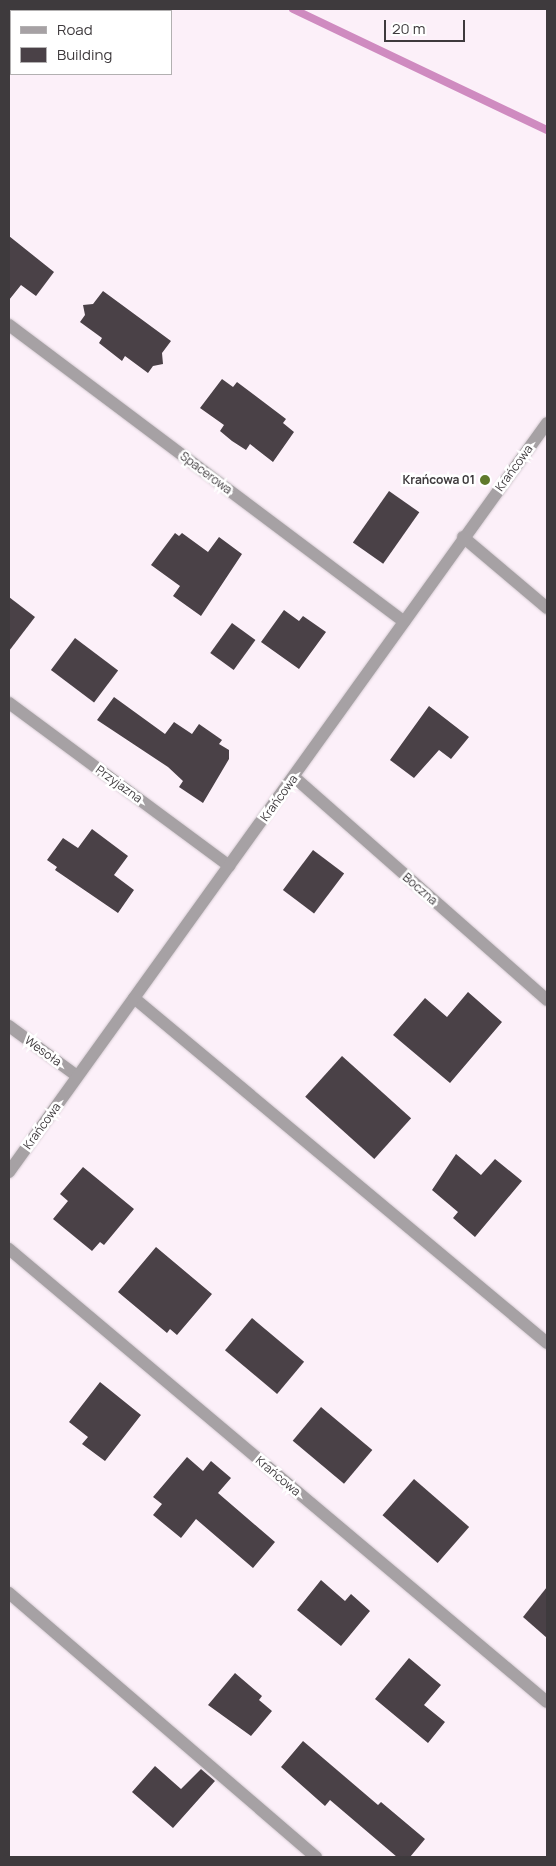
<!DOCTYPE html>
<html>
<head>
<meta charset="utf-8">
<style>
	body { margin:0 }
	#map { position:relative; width:556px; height:1866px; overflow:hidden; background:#fcf0f9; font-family:Manrope,sans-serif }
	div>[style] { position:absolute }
	.stream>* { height:8px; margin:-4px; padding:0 4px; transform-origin:4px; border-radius:4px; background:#cf8bc0 }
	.building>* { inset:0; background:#4a4147; transform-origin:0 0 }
	.roads { filter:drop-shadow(0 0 1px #d6ccd3) drop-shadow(0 0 1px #d6ccd3) }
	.minor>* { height:12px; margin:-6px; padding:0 6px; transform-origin:6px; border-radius:6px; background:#a6a1a4 }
	.dots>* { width:14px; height:14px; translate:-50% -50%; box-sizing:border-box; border:2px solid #fff; border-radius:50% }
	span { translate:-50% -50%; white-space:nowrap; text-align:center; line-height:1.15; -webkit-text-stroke:5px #fff; paint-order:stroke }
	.street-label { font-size:12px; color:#3e3a3d }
	.poi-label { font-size:12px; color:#3e3a3d; font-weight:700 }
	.right { translate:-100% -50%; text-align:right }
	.frame { position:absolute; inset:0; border:10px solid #3e3a3d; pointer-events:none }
	.legend { position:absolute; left:10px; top:10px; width:162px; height:65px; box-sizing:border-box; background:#fff; border:1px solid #b2b0b1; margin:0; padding:6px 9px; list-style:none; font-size:15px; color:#3e3a3d }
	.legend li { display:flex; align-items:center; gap:10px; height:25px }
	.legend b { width:25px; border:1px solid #b2b0b1 }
	.scale { position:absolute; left:384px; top:20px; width:81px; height:22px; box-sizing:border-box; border:2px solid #3e3a3d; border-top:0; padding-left:6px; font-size:15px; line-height:18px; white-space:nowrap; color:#3e3a3d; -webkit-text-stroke:4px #fff; paint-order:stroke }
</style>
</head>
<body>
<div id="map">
	<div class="stream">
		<i style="left:293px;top:9px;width:281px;rotate:25.5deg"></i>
	</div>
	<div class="building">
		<i style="clip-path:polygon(9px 236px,54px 272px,36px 296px,21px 285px,9px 300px)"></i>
		<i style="clip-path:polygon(103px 291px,171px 341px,162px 353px,163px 364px,153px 366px,148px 373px,125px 356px,122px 361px,99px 343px,102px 338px,80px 322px,85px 315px,83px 305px,93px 304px)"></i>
		<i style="clip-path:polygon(222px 379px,233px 387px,237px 382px,286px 419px,283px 423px,294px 432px,273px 462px,250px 444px,246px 450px,232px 441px,220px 431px,224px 425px,200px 408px)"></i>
		<i style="left:389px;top:491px;width:37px;height:63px;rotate:35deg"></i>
		<i style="clip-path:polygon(175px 533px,179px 536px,182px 533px,208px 552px,219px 537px,242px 554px,201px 616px,173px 596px,180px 586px,151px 565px)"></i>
		<i style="clip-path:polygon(9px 597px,35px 617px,9px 651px)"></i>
		<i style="clip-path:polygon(284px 610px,299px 621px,303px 616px,326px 632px,299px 669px,261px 642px)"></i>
		<i style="left:232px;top:623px;width:29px;height:37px;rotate:36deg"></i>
		<i style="left:75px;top:638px;width:54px;height:40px;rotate:37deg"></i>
		<i style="clip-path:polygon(114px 697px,165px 734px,174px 722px,192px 734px,199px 724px,222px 740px,219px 744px,229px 750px,229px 759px,203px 803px,179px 787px,183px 781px,168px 767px,97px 720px)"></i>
		<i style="clip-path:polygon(429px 706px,469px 737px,451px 759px,439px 750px,414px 778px,390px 760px)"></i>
		<i style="clip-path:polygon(92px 829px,128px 856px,114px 875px,134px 890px,118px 913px,55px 870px,57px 867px,47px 860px,63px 838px,78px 848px)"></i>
		<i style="left:313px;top:850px;width:39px;height:50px;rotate:37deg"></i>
		<i style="clip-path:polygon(468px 992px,502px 1022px,450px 1083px,393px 1035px,425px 998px,447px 1017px)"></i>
		<i style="left:342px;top:1056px;width:93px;height:55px;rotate:42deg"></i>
		<i style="clip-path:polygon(456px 1154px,481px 1175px,495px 1159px,522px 1181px,475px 1237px,453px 1218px,458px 1212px,432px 1190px)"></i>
		<i style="clip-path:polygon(83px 1167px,134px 1209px,104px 1245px,100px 1242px,92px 1251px,53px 1219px,68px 1201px,60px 1194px)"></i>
		<i style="clip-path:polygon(156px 1247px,212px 1294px,177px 1335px,170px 1329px,167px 1333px,118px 1292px)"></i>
		<i style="left:252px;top:1318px;width:68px;height:42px;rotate:40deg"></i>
		<i style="clip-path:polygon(100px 1382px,141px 1415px,105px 1461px,82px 1444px,88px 1437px,69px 1422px)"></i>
		<i style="left:321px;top:1407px;width:67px;height:44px;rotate:40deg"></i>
		<i style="clip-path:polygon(187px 1457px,203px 1471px,211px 1461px,231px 1478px,218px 1493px,275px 1542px,253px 1568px,196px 1519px,181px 1538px,153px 1515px,162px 1504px,153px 1497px)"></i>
		<i style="left:414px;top:1479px;width:73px;height:48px;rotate:41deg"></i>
		<i style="clip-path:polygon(321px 1580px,345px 1601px,351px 1594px,370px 1611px,341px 1646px,297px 1610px)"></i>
		<i style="clip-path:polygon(547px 1587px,547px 1638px,523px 1617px)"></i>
		<i style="clip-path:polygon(409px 1658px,441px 1685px,424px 1705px,445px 1722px,428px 1743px,375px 1699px)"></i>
		<i style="clip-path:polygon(235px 1673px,262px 1696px,259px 1700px,272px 1711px,251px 1736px,208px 1705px)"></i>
		<i style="clip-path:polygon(303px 1741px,378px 1805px,381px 1802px,425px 1839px,410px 1857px,397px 1857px,330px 1800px,325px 1806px,281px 1767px)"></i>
		<i style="clip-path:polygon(155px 1766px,181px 1789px,201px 1769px,215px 1781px,173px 1828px,132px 1792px)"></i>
	</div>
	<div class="roads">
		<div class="minor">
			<i style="left:9px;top:325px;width:494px;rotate:36.9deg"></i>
			<i style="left:463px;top:537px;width:110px;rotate:40.2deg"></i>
			<i style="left:9px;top:703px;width:274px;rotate:36.5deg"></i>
			<i style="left:294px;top:777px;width:337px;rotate:41.4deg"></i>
			<i style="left:134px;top:998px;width:538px;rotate:39.87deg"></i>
			<i style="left:9px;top:1026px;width:84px;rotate:36.3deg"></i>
			<i style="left:9px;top:1172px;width:922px;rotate:-54.31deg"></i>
			<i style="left:9px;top:1249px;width:703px;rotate:40.1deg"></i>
			<i style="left:9px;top:1593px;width:405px;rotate:40.7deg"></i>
		</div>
	</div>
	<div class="dots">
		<i style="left:485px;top:480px;background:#60792c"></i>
	</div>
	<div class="street-label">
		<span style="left:514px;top:468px;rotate:-54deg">Krańcowa</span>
		<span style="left:206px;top:473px;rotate:37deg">Spacerowa</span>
		<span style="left:119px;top:784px;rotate:36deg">Przyjazna</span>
		<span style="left:279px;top:798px;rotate:-54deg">Krańcowa</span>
		<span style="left:420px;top:889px;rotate:41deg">Boczna</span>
		<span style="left:43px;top:1051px;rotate:36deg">Wesoła</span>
		<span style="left:42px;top:1126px;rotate:-54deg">Krańcowa</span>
		<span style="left:278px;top:1476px;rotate:40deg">Krańcowa</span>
	</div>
	<div class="poi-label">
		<span class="right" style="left:475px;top:480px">Krańcowa 01</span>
	</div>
	<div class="frame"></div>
	<ul class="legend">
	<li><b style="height:6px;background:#a6a1a4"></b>Road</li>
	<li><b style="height:14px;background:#4a4147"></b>Building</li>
	</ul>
	<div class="scale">20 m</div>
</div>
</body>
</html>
